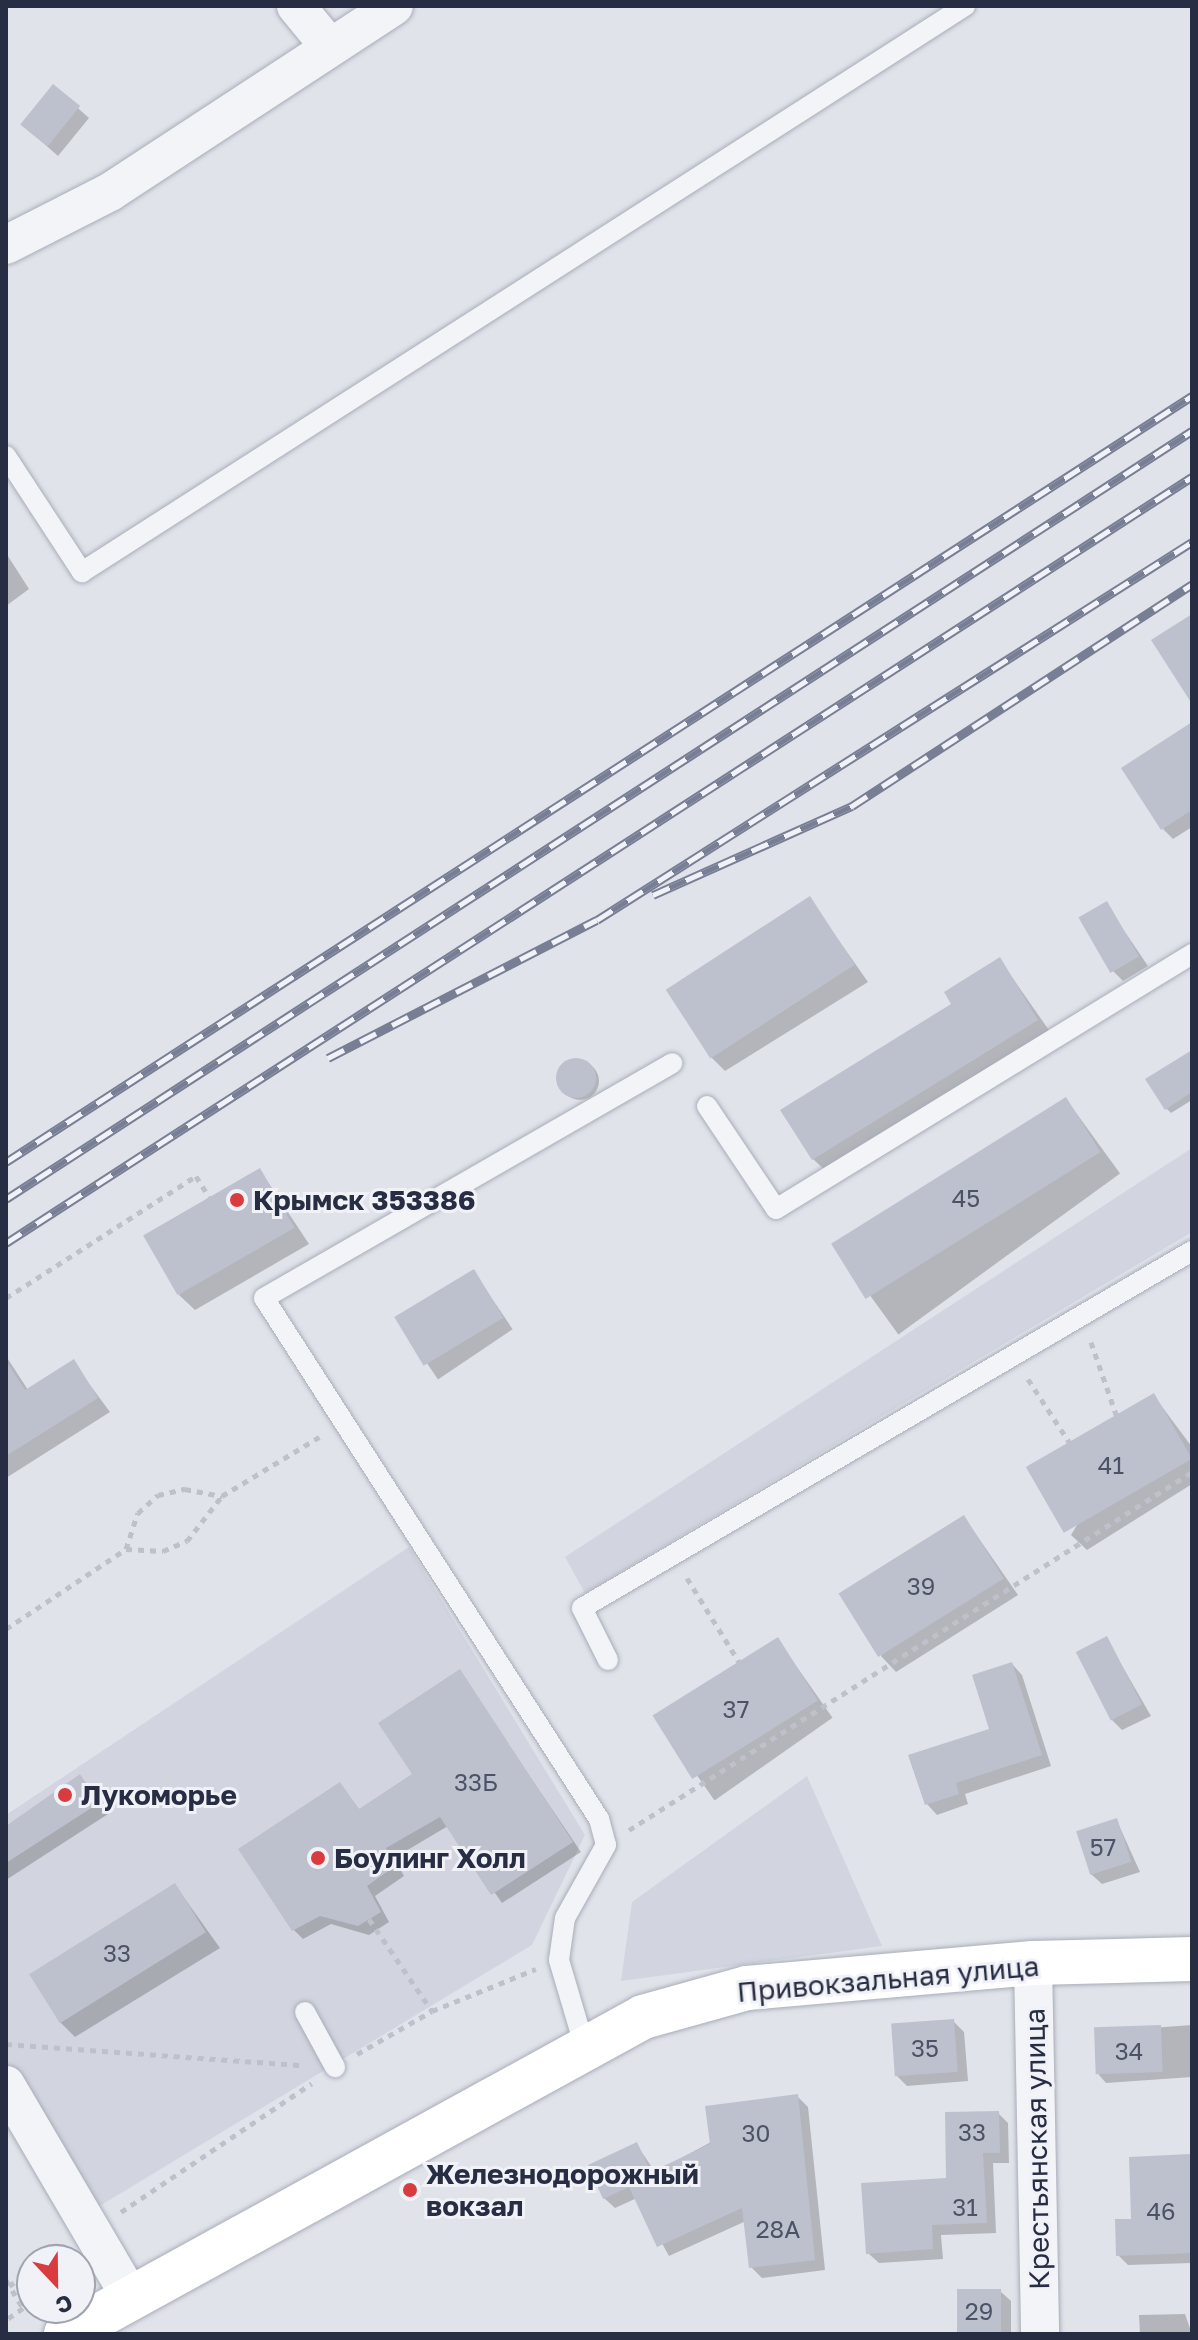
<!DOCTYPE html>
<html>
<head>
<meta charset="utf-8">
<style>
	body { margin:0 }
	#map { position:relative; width:1198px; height:2340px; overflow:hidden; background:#e0e3ea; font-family:"Golos Text",sans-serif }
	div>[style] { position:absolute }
	.built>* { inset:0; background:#d2d5df }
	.shadow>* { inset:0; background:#0003; transform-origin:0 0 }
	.round { border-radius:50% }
	.building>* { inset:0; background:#bdc1ce; transform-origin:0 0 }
	.path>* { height:5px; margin-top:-2.5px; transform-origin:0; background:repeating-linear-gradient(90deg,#bec1c9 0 6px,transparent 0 12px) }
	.roads { filter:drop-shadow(0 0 2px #a8adb8) drop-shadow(0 0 2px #a8adb8) }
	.service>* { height:20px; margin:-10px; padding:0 10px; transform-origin:10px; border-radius:10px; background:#f3f4f8 }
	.minor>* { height:38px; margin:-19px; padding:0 19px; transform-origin:19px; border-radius:19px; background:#f3f4f8 }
	.secondary>* { height:44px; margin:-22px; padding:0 22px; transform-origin:22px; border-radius:22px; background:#fff }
	.rail>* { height:9px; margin-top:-4.5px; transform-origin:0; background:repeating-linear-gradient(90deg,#f0f2f7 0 18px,#787f95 0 36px); box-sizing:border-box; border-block:2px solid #787f95 }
	.dots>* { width:22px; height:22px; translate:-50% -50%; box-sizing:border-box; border:4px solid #f0f2f7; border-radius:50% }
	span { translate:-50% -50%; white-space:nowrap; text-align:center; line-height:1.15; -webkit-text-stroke:6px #f0f2f7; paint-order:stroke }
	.number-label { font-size:24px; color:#4c5366 }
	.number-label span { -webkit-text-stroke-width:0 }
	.poi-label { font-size:28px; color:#272e43; font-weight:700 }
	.left { translate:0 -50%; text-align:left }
	.street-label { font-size:28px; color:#272e43 }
	.frame { position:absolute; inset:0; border:8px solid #272e43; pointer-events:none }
	.north { position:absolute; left:16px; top:2244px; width:80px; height:80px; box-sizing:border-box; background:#f0f2f7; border:2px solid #a0a4af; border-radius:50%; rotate:158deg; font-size:22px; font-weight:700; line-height:32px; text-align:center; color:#272e43 }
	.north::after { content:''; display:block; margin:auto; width:28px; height:36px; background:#d93c3f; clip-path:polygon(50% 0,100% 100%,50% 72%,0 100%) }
</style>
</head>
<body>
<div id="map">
	<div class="built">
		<i style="clip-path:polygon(1192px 1148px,1192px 1232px,585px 1593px,565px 1557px)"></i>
		<i style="clip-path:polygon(409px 1547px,585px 1835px,532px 1945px,93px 2210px,6px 2067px,6px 1815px)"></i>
		<i style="clip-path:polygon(807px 1776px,882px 1946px,621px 1981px,632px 1902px)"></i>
	</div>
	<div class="shadow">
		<i style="clip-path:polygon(54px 87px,89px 118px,58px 156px,33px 134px)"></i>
		<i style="clip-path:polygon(6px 553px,29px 589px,6px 606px)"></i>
		<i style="clip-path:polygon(1192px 760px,1192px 827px,1173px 839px,1163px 829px)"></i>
		<i style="clip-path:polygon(809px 898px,868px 982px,725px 1071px,710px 1056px)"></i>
		<i style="clip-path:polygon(1106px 904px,1148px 966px,1123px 981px,1113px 971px)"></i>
		<i style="clip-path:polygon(1000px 960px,1053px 1036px,829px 1174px,813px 1159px)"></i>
		<i style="clip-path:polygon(1192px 1052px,1192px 1100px,1171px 1113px,1166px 1108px)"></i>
		<i class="round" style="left:561px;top:1062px;width:38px;height:38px"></i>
		<i style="left:1066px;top:1099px;width:92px;height:274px;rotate:54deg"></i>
		<i style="clip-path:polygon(260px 1170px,309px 1244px,195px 1310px,179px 1295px)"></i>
		<i style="left:474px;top:1272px;width:69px;height:90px;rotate:56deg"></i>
		<i style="clip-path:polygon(6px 1356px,28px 1390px,73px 1362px,110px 1412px,6px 1478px)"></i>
		<i style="clip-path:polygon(1154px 1396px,1192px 1447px,1192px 1484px,1087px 1550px,1071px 1535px)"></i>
		<i style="clip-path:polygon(964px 1517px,1018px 1595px,896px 1672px,881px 1656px)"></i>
		<i style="clip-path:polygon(1106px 1638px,1151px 1716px,1122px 1730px,1112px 1720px)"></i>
		<i style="left:778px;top:1640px;width:95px;height:144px;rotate:55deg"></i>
		<i style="clip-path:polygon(1012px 1664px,1022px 1675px,1051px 1766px,965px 1794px,968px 1804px,937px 1815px,927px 1804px,992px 1730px)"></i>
		<i style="clip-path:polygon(459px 1672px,581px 1852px,502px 1903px,448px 1826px,394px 1858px,404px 1876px,375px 1896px,389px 1922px,369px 1935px,331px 1924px,303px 1939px,294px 1930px,339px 1785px,360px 1810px,415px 1775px)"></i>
		<i style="clip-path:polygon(80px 1776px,108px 1814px,6px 1880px,6px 1828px)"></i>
		<i style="clip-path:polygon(1117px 1821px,1140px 1872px,1102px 1884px,1091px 1874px)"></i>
		<i style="clip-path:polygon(175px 1885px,220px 1948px,75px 2037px,60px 2022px)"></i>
		<i style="clip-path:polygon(953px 2021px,964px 2032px,968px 2081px,907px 2086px,897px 2076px)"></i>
		<i style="clip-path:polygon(1192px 2025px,1192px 2077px,1106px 2083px,1099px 2075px,1096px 2032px)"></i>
		<i style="clip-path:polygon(797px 2096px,808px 2107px,825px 2270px,762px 2278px,751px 2267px,746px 2221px,669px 2256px,637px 2198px,615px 2208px,604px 2198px,637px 2145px,655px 2172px)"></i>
		<i style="clip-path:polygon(998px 2113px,1008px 2123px,1009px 2163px,993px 2163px,996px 2233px,941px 2235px,943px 2259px,879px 2263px,868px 2253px,948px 2180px)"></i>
		<i style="clip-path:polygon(1190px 2156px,1192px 2263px,1128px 2265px,1118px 2255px,1133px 2221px)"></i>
		<i style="clip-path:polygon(959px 2291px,1000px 2291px,1011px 2301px,1011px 2334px,960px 2334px)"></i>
		<i style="clip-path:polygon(1185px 2314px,1192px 2334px,1140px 2334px,1139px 2315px)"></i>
	</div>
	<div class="building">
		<i style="left:53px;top:84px;width:35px;height:52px;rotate:39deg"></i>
		<i style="clip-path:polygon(1192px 614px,1192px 704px,1151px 640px)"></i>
		<i style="clip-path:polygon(1192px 722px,1192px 810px,1161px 830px,1121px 768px)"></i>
		<i style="left:810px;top:896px;width:82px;height:172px;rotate:57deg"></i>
		<i style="left:1107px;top:901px;width:64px;height:33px;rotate:60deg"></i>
		<i style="clip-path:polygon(1000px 957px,1038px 1020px,812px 1160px,780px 1110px,951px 1004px,944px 992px)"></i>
		<i style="clip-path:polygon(1192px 1050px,1192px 1092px,1165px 1110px,1145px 1079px)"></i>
		<i class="round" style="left:556px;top:1058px;width:40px;height:40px"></i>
		<i style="left:1066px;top:1097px;width:65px;height:277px;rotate:58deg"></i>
		<i style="left:260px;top:1168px;width:69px;height:135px;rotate:60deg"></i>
		<i style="left:474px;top:1269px;width:57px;height:93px;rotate:59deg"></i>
		<i style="clip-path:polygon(74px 1359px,98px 1398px,6px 1456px,6px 1361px,25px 1390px)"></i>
		<i style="left:1154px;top:1393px;width:76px;height:148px;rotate:60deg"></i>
		<i style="left:964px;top:1515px;width:75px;height:148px;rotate:58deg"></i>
		<i style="left:1107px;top:1636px;width:77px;height:35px;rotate:63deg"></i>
		<i style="left:778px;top:1637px;width:75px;height:148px;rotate:58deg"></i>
		<i style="clip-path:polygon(1012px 1662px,1042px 1755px,956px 1783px,959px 1794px,925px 1805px,908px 1755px,989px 1729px,972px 1675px)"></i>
		<i style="clip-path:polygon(460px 1669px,573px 1842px,491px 1895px,440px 1817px,386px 1848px,395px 1866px,367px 1886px,381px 1912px,358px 1926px,320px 1916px,292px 1931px,238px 1849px,340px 1782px,359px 1809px,412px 1774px,378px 1723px)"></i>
		<i style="clip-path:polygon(80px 1774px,99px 1803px,6px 1863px,6px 1826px)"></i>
		<i style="left:1117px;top:1818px;width:46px;height:43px;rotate:72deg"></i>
		<i style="left:175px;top:1883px;width:58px;height:172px;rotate:58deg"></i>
		<i style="left:954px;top:2019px;width:53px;height:63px;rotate:86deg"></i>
		<i style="left:1161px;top:2025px;width:47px;height:67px;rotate:88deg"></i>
		<i style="clip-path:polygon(798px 2094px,815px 2260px,749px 2268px,742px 2208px,657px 2247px,629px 2187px,603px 2199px,588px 2165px,637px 2142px,651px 2172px,710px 2144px,705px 2106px)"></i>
		<i style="clip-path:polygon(999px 2111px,1000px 2153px,983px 2153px,987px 2223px,932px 2225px,933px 2249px,866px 2254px,861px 2183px,946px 2178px,945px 2112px)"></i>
		<i style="clip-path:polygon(1190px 2154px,1192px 2253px,1116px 2256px,1115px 2219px,1131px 2219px,1129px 2157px)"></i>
		<i style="left:957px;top:2289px;width:44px;height:44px"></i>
	</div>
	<div class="path">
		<i style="left:6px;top:1298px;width:226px;rotate:-32.7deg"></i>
		<i style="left:196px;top:1176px;width:25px;rotate:58deg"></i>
		<i style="left:1091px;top:1342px;width:79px;rotate:70.9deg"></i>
		<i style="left:1028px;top:1379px;width:79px;rotate:56.9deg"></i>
		<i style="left:126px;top:1549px;width:38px;rotate:-72deg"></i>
		<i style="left:138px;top:1513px;width:27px;rotate:-42deg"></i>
		<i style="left:158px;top:1495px;width:28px;rotate:-13deg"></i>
		<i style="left:185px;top:1489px;width:38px;rotate:11deg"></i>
		<i style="left:687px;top:1578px;width:99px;rotate:58.2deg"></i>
		<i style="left:6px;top:1629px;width:144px;rotate:-33.7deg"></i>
		<i style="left:126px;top:1549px;width:37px;rotate:3deg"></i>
		<i style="left:163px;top:1551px;width:26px;rotate:-23deg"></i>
		<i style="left:187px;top:1541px;width:57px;rotate:-52.1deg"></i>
		<i style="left:222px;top:1496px;width:114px;rotate:-31.3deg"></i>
		<i style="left:629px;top:1830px;width:667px;rotate:-32.45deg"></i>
		<i style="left:369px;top:1919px;width:112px;rotate:55.6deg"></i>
		<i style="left:6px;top:2044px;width:297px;rotate:4.1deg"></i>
		<i style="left:357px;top:2054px;width:86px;rotate:-29.8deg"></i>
		<i style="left:432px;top:2011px;width:112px;rotate:-22deg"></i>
		<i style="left:121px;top:2212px;width:230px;rotate:-34deg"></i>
		<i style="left:46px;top:2260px;width:19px;rotate:-35deg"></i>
		<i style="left:6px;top:2280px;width:33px;rotate:59deg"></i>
		<i style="left:23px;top:2308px;width:21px;rotate:145deg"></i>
		<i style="left:9px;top:2286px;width:28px;rotate:-35deg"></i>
	</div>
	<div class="roads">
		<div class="service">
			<i style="left:6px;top:456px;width:139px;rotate:56.8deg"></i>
			<i style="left:82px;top:572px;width:1049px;rotate:-32.66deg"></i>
			<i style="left:707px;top:1106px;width:124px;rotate:56.2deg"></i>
			<i style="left:776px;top:1209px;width:488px;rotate:-31.5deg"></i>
			<i style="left:608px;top:1660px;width:58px;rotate:-116.6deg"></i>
			<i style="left:582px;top:1608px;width:707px;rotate:-30.34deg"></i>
			<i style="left:305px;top:2012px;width:63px;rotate:61.4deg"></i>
			<i style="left:585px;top:2048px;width:92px;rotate:-106.5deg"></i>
			<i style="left:559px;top:1960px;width:42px;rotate:-81.9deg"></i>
			<i style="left:565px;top:1918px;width:84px;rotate:-60.7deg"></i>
			<i style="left:606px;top:1845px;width:27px;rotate:-105deg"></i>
			<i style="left:599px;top:1819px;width:619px;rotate:-122.74deg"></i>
			<i style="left:264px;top:1298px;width:471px;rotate:-29.9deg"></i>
		</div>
		<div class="minor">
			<i style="left:296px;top:6px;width:52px;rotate:50.5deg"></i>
			<i style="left:6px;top:245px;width:117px;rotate:-27deg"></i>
			<i style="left:110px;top:192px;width:339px;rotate:-33.2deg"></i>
			<i style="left:1033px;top:1963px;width:371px;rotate:88.9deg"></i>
			<i style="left:6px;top:2085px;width:249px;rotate:59.6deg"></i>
		</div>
		<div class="secondary">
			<i style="left:66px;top:2334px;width:658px;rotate:-28.78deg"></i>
			<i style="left:643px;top:2017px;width:108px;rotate:-15.6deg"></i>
			<i style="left:747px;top:1988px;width:287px;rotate:-5deg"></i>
			<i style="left:1033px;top:1963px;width:159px;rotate:-1.4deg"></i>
		</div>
	</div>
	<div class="rail">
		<i style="left:653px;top:895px;width:218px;rotate:-24.1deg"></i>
		<i style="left:852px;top:806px;width:406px;rotate:-33.1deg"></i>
		<i style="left:328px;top:1058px;width:302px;rotate:-27.2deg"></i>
		<i style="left:597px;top:920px;width:705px;rotate:-32.43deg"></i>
		<i style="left:6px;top:1162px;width:1412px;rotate:-32.86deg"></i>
		<i style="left:6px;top:1199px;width:1413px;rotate:-32.93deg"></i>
		<i style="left:6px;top:1243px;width:1412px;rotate:-32.86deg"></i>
	</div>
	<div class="dots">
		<i style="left:237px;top:1200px;background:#d93c3f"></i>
		<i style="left:65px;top:1795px;background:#d93c3f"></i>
		<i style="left:318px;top:1858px;background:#d93c3f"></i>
		<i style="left:410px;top:2190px;background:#d93c3f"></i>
	</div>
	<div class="number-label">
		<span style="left:966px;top:1198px">45</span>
		<span style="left:1111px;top:1465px">41</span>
		<span style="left:921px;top:1586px">39</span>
		<span style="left:736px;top:1709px">37</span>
		<span style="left:476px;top:1782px">33Б</span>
		<span style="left:1103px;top:1847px">57</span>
		<span style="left:117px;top:1953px">33</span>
		<span style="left:925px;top:2048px">35</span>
		<span style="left:1129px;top:2051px">34</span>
		<span style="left:972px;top:2132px">33</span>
		<span style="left:756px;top:2133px">30</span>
		<span style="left:965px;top:2207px">31</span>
		<span style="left:1161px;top:2211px">46</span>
		<span style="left:778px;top:2229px">28А</span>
		<span style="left:979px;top:2311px">29</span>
	</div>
	<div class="poi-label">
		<span class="left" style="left:253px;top:1200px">Крымск 353386</span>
		<span class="left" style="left:81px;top:1795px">Лукоморье</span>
		<span class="left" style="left:334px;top:1858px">Боулинг Холл</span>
		<span class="left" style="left:426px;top:2190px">Железнодорожный<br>вокзал</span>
	</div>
	<div class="street-label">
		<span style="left:888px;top:1979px;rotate:-5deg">Привокзальная улица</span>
		<span style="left:1037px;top:2149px;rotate:-91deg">Крестьянская улица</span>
	</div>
	<div class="frame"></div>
	<div class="north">С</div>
</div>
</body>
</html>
